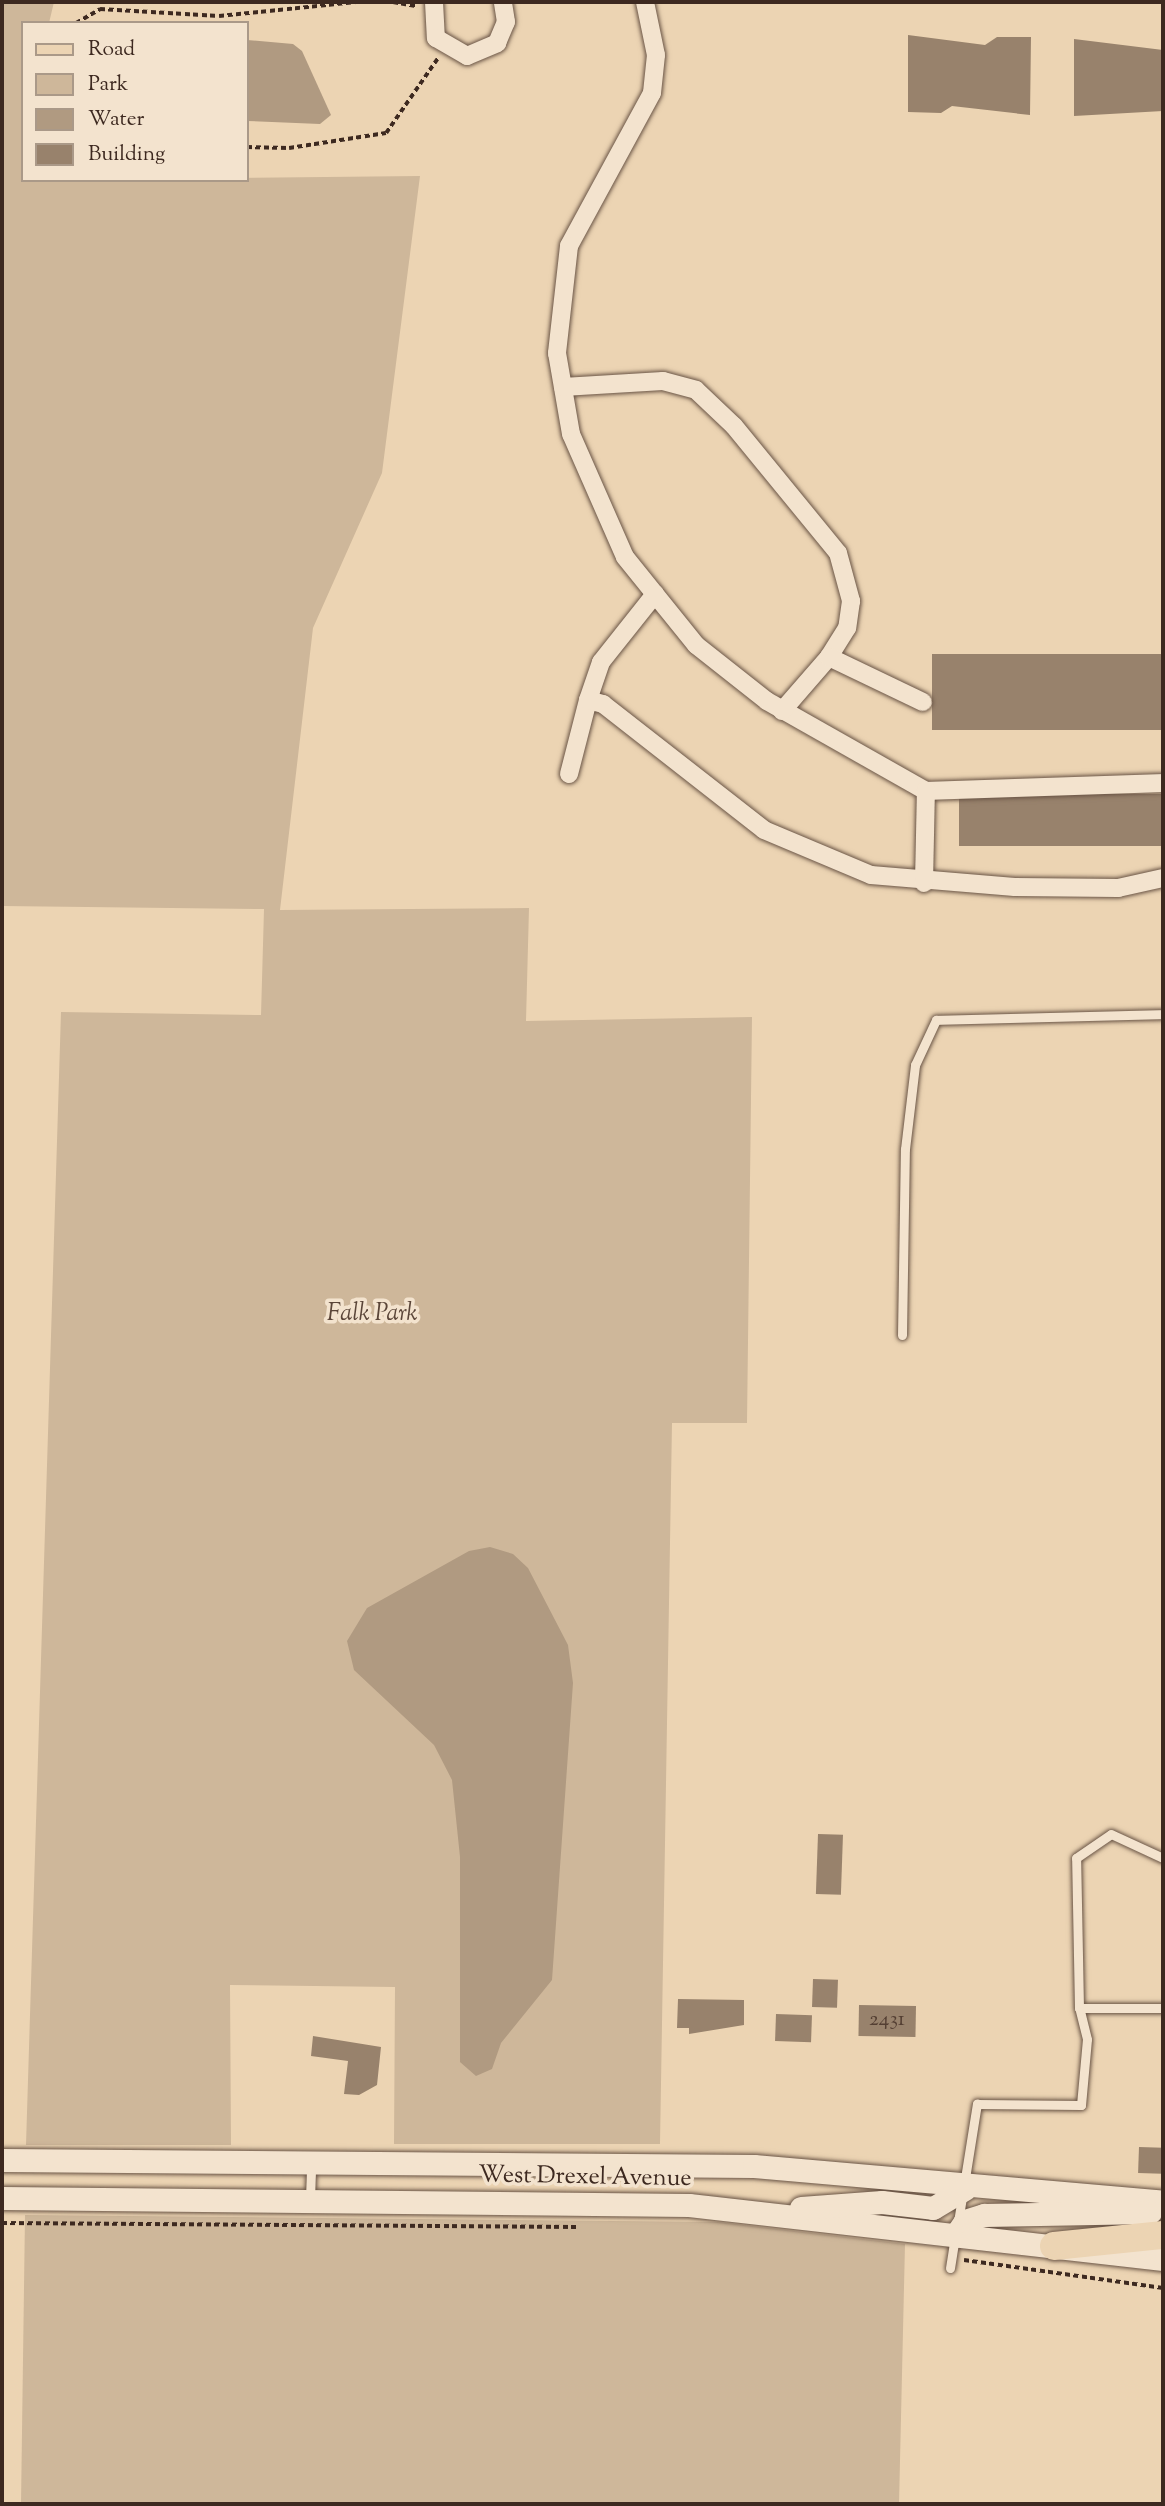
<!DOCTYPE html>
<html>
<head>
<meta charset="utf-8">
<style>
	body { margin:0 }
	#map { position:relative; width:1165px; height:2506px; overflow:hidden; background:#ecd4b3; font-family:"Sorts Mill Goudy",serif }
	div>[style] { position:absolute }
	.green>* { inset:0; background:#ceb79a }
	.water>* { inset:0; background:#b09a81 }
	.building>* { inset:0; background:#98826c; transform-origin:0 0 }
	.path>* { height:3.5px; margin-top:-1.75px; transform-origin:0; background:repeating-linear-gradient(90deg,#3d2920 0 5px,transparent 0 8.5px) }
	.roads { filter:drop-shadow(0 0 2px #695445) drop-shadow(0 0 2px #695445) }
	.service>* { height:9px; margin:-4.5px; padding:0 4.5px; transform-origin:4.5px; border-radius:4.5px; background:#f3e3ce }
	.minor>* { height:18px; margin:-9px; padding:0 9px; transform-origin:9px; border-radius:9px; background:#f3e3ce }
	.tertiary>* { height:23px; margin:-11.5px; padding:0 11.5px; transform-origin:11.5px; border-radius:11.5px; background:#f3e3ce }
	.primary>* { height:28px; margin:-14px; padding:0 14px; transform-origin:14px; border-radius:14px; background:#ecd4b3 }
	span { translate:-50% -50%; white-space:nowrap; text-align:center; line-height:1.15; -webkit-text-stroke:7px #f3e3ce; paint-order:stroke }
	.number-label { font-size:21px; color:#543f33 }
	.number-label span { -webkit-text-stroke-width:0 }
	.park-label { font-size:24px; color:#5a4538; font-style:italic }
	.street-label { font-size:24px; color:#3d2920 }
	.frame { position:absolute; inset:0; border:4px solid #3d2920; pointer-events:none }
	.legend { position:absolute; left:21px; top:21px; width:228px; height:161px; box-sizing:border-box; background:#f3e3ce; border:2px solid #a98; margin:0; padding:9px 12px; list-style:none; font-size:21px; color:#3d2920 }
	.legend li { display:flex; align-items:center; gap:14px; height:35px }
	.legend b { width:35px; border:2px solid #a98 }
</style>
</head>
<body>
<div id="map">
	<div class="green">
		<i style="clip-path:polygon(2px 2px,54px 2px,49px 23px,23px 23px,23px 180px,420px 176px,382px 473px,313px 628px,280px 910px,529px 908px,526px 1021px,752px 1017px,747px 1423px,672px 1423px,660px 2144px,394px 2144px,395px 1987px,230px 1985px,231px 2145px,26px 2145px,61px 1012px,261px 1015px,264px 909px,2px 906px)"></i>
		<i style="clip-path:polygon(25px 2215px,718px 2222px,905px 2244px,899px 2504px,21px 2504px)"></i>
	</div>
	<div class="water">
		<i style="clip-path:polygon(247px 40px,293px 44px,302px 51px,331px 115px,320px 124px,247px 121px)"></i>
		<i style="clip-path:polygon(490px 1547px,513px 1554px,528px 1568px,568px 1645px,573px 1683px,552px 1980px,501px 2043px,492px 2069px,476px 2076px,460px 2062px,460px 1857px,452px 1780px,434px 1745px,354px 1670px,347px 1641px,367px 1608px,469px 1551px)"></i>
	</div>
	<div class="building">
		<i style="clip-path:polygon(908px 35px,985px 45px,997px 37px,1031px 37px,1030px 115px,952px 106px,941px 113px,908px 112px)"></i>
		<i style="clip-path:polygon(1074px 39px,1163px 50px,1163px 111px,1074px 116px)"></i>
		<i style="left:1163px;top:654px;width:76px;height:231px;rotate:90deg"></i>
		<i style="left:1163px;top:794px;width:52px;height:204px;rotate:90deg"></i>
		<i style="left:818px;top:1834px;width:25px;height:60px;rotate:2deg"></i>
		<i style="left:813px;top:1979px;width:25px;height:28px;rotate:2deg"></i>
		<i style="clip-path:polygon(678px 1999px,744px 2000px,744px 2025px,689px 2034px,689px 2028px,677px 2028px)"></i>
		<i style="left:859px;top:2005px;width:57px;height:31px;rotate:1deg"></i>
		<i style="left:776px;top:2014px;width:36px;height:27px;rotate:2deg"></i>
		<i style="clip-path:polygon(313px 2036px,381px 2047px,377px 2085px,359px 2095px,344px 2094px,348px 2061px,311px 2056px)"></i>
		<i style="left:1139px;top:2147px;width:24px;height:26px;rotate:2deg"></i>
	</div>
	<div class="path">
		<i style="left:393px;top:2px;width:23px;rotate:10deg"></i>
		<i style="left:76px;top:23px;width:28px;rotate:-30deg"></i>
		<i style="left:100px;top:9px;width:119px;rotate:3.4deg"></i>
		<i style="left:219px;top:16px;width:140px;rotate:-5.8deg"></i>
		<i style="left:247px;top:147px;width:42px;rotate:1.4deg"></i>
		<i style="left:289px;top:148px;width:98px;rotate:-8.8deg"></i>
		<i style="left:386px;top:133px;width:91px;rotate:-55.3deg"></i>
		<i style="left:2px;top:2223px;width:575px;rotate:0.4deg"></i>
		<i style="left:964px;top:2260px;width:201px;rotate:8deg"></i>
	</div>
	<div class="roads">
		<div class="service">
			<i style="left:902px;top:1335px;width:186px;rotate:-89.1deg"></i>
			<i style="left:905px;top:1149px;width:85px;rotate:-83.2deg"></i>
			<i style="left:915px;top:1065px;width:50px;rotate:-65deg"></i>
			<i style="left:936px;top:1020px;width:227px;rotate:-1.5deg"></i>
			<i style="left:1079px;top:2008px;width:84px"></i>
			<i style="left:310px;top:2199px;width:35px;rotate:-88deg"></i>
			<i style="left:958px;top:2222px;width:120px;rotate:-80.9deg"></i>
			<i style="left:977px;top:2104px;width:104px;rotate:0.6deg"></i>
			<i style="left:1081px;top:2105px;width:66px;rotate:-84.8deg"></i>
			<i style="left:1087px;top:2039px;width:32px;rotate:-104deg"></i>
			<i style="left:1079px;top:2008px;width:150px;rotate:-91.1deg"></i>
			<i style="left:1076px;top:1858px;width:42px;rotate:-34.4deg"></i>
			<i style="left:1111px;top:1834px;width:57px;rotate:24.8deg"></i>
			<i style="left:950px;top:2268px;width:33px;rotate:-81deg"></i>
		</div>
		<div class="minor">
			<i style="left:434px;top:2px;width:36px;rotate:87deg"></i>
			<i style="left:436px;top:38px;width:36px;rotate:30deg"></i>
			<i style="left:467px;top:56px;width:33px;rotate:-23deg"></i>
			<i style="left:497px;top:43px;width:23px;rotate:-67deg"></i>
			<i style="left:506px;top:22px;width:20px;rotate:-99deg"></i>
			<i style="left:645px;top:2px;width:54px;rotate:78.3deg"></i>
			<i style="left:656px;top:55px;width:38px;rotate:96deg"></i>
			<i style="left:652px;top:93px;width:174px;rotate:118.5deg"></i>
			<i style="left:569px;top:246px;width:108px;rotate:96.4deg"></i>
			<i style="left:557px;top:353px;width:82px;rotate:80.2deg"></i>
			<i style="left:571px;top:434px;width:134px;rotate:66.3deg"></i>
			<i style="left:625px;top:557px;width:113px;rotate:51.1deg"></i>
			<i style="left:696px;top:645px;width:90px;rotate:38.3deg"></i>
			<i style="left:767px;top:701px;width:183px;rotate:29.5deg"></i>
			<i style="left:563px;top:387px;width:100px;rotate:-3.4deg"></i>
			<i style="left:663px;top:381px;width:34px;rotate:15deg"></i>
			<i style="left:696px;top:390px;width:52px;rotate:43.5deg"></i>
			<i style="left:734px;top:426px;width:164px;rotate:50.7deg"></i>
			<i style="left:838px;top:553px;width:50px;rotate:74.8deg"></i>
			<i style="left:851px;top:601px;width:27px;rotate:98deg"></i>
			<i style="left:847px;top:628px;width:34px;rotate:122deg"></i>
			<i style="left:588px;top:700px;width:40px;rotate:-71.1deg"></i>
			<i style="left:601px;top:662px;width:87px;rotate:-51.5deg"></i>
			<i style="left:782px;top:711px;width:72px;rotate:-49deg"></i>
			<i style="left:829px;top:657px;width:104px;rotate:25.6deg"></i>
			<i style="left:569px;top:774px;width:76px;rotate:-75.6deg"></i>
			<i style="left:588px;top:700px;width:16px;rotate:15deg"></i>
			<i style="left:603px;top:704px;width:204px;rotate:38deg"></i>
			<i style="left:764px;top:830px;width:116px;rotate:22.8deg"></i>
			<i style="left:871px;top:875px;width:144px;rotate:4.8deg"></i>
			<i style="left:1015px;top:887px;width:103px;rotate:0.6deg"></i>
			<i style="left:1118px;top:888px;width:46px;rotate:-12.5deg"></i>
			<i style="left:926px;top:791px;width:237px;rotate:-1.9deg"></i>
			<i style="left:924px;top:883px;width:92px;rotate:-88.8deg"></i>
		</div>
		<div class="tertiary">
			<i style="left:2px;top:2160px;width:752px;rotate:0.46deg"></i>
			<i style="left:754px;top:2166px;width:411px;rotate:5deg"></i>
			<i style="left:2px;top:2198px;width:687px;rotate:0.58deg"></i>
			<i style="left:689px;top:2205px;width:477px;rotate:6.5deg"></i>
			<i style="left:801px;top:2208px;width:81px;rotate:-4.2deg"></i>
			<i style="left:882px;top:2202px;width:51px;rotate:6.7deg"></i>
			<i style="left:933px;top:2208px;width:37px;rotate:-31deg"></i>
			<i style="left:955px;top:2236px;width:18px;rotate:-56deg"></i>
			<i style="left:965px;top:2221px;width:20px;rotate:-18deg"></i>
			<i style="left:984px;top:2215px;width:166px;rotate:-1deg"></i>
		</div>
		<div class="primary">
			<i style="left:1054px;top:2246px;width:110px;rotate:-5.8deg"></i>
		</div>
	</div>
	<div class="number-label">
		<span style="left:887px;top:2020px">2431</span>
	</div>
	<div class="park-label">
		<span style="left:372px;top:1315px">Falk Park</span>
	</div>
	<div class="street-label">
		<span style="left:585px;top:2178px;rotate:1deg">West Drexel Avenue</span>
	</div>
	<div class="frame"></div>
	<ul class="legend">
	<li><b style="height:9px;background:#ecd4b3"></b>Road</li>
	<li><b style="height:19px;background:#ceb79a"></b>Park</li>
	<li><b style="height:19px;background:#b09a81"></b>Water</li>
	<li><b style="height:19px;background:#98826c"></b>Building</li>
	</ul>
</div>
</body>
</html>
